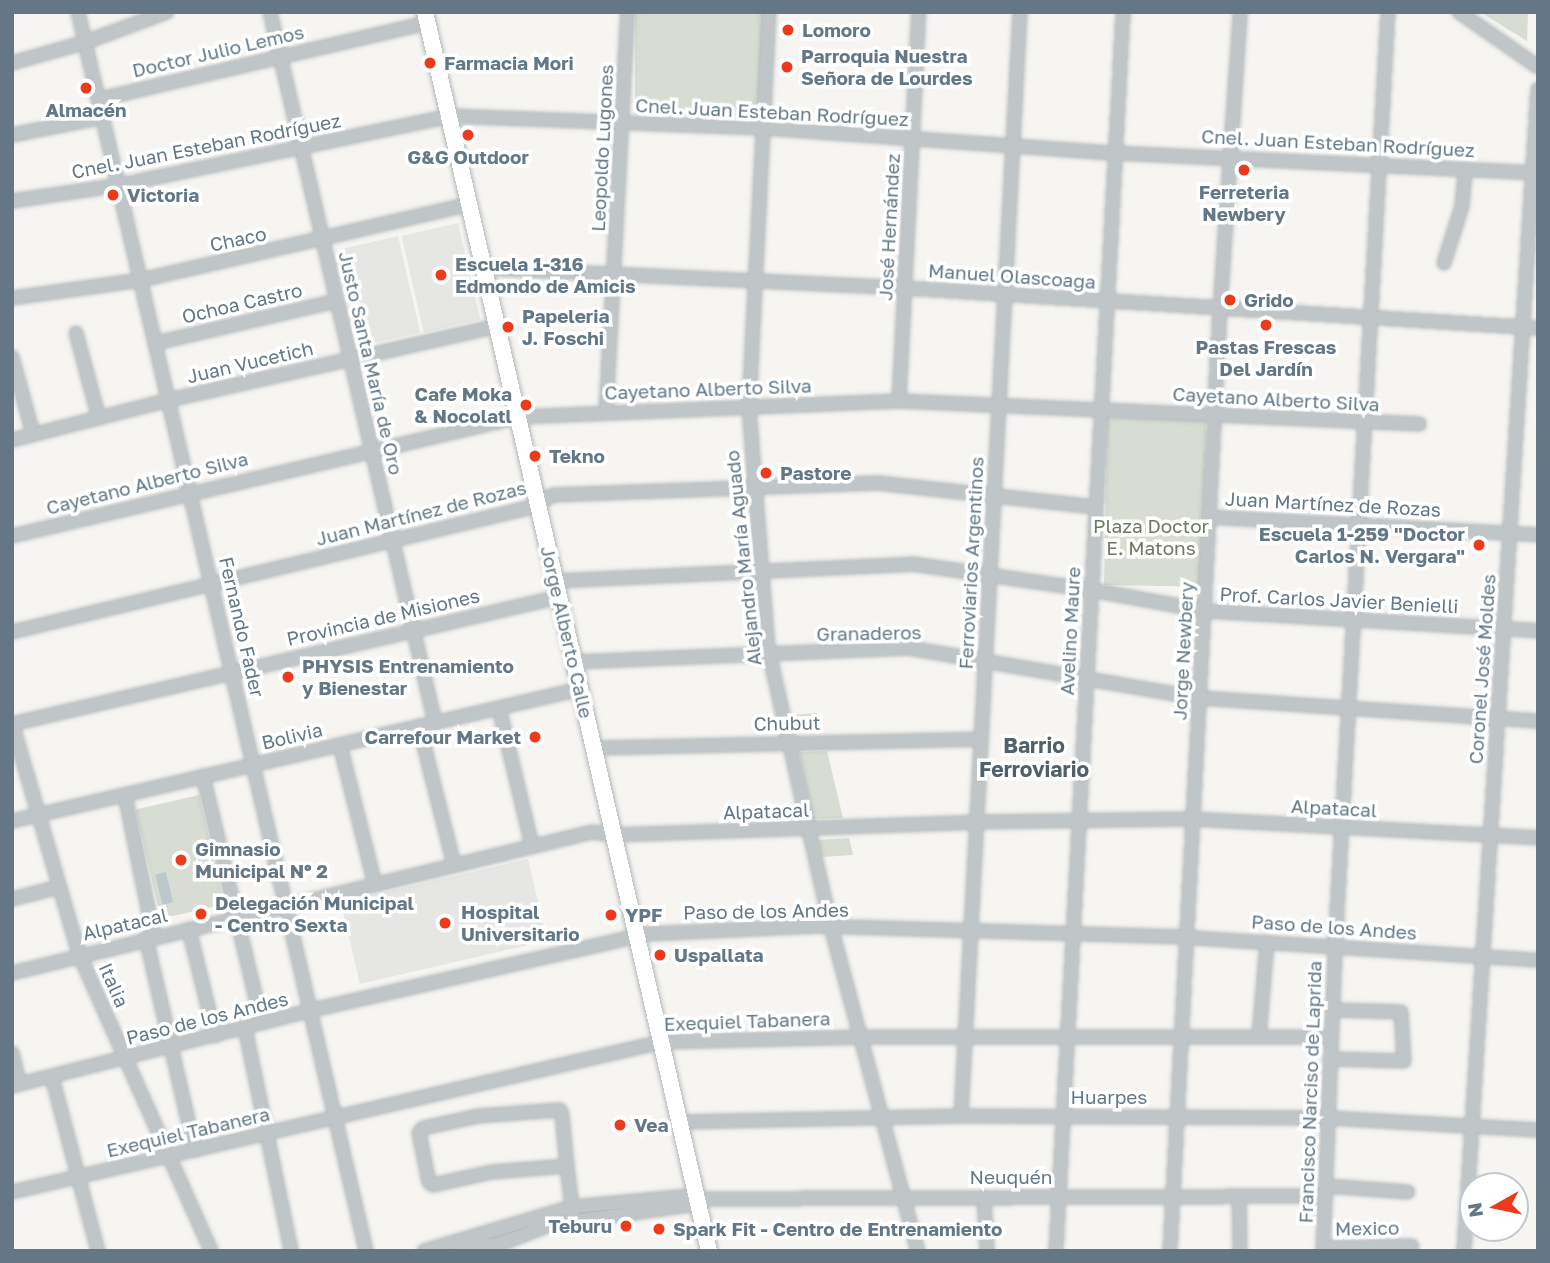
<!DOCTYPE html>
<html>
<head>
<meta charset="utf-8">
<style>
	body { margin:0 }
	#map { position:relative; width:1550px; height:1263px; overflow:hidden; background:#f6f5f1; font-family:"Golos Text",sans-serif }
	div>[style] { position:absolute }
	.built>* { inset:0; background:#e6e7e5; transform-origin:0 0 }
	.green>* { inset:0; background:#d7ddd2; transform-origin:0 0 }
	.water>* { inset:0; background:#bbc9cd; transform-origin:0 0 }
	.roads { filter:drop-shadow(0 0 2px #b4b9bc) drop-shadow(0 0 2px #b4b9bc) }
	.minor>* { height:12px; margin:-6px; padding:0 6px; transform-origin:6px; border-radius:6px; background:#c0c6c8 }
	.major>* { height:16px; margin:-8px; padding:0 8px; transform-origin:8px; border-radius:8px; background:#fff }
	.dots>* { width:19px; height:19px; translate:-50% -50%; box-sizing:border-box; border:4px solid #fff; border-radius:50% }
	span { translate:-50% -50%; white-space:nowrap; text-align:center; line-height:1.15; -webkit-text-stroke:7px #fff; paint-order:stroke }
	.poi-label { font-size:19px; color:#637884; font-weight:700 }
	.left { translate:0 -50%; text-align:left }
	.right { translate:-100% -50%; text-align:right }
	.street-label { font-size:19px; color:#637884 }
	.park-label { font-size:19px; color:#697b62 }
	.neighbourhood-label { font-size:21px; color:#516069; font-weight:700 }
	.frame { position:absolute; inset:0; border:14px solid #637884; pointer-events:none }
	.north { position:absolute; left:1459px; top:1172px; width:70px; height:70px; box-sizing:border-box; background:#fff; border:2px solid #c1c9ce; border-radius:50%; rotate:261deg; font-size:19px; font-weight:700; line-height:28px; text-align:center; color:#637884 }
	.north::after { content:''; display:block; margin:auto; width:24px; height:32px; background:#ed3a1a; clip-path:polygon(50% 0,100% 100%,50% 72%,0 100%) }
</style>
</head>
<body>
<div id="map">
	<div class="built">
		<i style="left:458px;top:223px;width:99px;height:58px;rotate:77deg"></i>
		<i style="left:398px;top:236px;width:99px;height:56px;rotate:77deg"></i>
		<i style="left:528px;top:859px;width:84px;height:192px;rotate:77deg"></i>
	</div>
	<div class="green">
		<i style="left:635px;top:12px;width:131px;height:103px"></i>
		<i style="clip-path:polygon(1480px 12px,1528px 12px,1527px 41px)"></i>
		<i style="left:1107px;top:417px;width:99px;height:168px;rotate:1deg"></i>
		<i style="clip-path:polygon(817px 713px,822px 731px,794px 732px,790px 715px)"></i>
		<i style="clip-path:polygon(827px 751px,843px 818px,813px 819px,799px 752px)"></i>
		<i style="left:199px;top:795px;width:112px;height:65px;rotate:77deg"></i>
		<i style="clip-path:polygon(849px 838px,853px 855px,822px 857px,818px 840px)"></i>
	</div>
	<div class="water">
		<i style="left:166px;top:872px;width:31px;height:11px;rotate:77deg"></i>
	</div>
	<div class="roads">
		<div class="minor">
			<i style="left:78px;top:12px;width:1272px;rotate:76.91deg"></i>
			<i style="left:270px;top:12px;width:730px;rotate:76.93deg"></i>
			<i style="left:769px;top:12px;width:396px;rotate:92.9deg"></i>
			<i style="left:749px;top:407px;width:242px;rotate:85.5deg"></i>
			<i style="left:768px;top:648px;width:286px;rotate:77.3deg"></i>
			<i style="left:831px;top:927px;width:335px;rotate:75deg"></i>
			<i style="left:1459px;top:12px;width:96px;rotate:34.8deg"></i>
			<i style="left:12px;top:63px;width:77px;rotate:-15.8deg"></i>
			<i style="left:86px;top:42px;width:86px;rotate:-20.3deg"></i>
			<i style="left:100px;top:99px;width:336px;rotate:-13.1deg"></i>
			<i style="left:12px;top:135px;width:94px;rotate:-11.1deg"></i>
			<i style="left:12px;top:201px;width:109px;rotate:-8.4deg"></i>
			<i style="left:120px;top:185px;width:336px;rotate:-11.8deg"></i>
			<i style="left:449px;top:116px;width:314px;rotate:2.2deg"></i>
			<i style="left:763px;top:128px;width:353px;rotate:4.1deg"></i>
			<i style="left:1115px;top:153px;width:423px;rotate:2.7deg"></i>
			<i style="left:1444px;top:263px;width:60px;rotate:-72.5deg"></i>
			<i style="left:1462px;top:206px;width:37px;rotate:-85deg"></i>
			<i style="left:483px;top:268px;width:422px;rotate:2.7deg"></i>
			<i style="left:905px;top:288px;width:634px;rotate:3.62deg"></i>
			<i style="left:12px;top:298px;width:130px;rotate:-7.9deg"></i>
			<i style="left:141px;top:280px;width:337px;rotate:-13deg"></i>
			<i style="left:76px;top:333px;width:88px;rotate:74.9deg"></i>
			<i style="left:156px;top:343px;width:186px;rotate:-13.1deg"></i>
			<i style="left:12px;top:357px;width:80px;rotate:74.7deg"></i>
			<i style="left:899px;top:401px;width:390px;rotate:-87.1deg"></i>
			<i style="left:606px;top:412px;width:401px;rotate:-86.9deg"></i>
			<i style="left:12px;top:440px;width:162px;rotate:-14.3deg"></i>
			<i style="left:169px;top:400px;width:336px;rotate:-12.7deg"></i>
			<i style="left:1209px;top:517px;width:329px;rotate:3.1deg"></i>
			<i style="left:12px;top:536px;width:520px;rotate:-13.23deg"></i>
			<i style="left:518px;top:417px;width:381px;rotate:-2.4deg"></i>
			<i style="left:899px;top:401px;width:521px;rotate:2.53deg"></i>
			<i style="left:555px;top:581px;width:358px;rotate:-2.7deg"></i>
			<i style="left:913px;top:564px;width:181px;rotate:8.3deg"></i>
			<i style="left:1092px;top:590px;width:115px;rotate:10.5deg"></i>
			<i style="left:1205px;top:611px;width:334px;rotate:3.4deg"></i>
			<i style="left:12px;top:632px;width:535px;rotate:-13.52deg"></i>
			<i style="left:532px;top:507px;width:24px;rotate:-30deg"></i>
			<i style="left:553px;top:495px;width:325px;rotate:-2.1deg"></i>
			<i style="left:878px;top:483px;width:219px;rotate:6.3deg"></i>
			<i style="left:574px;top:662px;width:335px;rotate:-2.4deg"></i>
			<i style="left:909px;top:648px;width:294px;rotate:9.8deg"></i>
			<i style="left:1199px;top:698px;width:340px;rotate:3.9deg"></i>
			<i style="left:499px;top:708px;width:141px;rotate:76.5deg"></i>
			<i style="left:12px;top:723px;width:241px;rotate:73.8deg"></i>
			<i style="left:79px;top:954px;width:325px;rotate:66deg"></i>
			<i style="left:12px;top:724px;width:562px;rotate:-13.07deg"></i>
			<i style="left:419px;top:726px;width:142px;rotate:75.8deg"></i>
			<i style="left:340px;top:745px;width:143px;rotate:75.9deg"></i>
			<i style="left:594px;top:748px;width:387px;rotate:-1.3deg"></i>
			<i style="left:203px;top:776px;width:254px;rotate:76.6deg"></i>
			<i style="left:125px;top:795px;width:145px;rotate:78.5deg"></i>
			<i style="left:12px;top:821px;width:583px;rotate:-13.08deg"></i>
			<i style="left:12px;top:899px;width:49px;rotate:-14.3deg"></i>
			<i style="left:189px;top:929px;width:110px;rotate:76.3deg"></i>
			<i style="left:146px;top:938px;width:218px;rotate:77deg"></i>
			<i style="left:12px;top:973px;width:597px;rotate:-13.66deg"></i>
			<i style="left:592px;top:832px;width:21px;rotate:8deg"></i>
			<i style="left:613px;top:835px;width:364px;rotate:-2deg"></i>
			<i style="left:977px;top:822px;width:214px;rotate:-0.8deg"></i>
			<i style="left:1191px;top:819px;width:348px;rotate:3.1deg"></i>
			<i style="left:245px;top:1028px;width:228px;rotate:78.3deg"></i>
			<i style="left:1259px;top:1037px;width:95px;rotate:-85.2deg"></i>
			<i style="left:12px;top:1053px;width:32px;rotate:76deg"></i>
			<i style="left:1330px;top:1059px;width:74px;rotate:1.5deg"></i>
			<i style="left:1404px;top:1061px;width:49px;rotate:-93.5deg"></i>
			<i style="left:1401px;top:1012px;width:68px;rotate:-178.3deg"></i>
			<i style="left:52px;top:1077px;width:180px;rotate:75.2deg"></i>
			<i style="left:12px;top:1086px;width:319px;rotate:-14.2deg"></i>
			<i style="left:321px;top:1008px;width:333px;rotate:-12.8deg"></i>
			<i style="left:646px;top:934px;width:167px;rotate:-2.7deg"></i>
			<i style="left:813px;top:926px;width:366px;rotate:1.7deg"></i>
			<i style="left:1179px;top:937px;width:360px;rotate:3.7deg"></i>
			<i style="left:961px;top:1116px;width:1106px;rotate:-86.94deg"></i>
			<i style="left:679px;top:1122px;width:282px;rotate:-1.2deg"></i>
			<i style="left:961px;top:1116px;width:367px;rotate:0.3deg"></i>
			<i style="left:1328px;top:1118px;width:210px;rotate:3.3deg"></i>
			<i style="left:567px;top:1166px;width:75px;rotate:175.4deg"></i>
			<i style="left:492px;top:1172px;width:60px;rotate:167.6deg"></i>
			<i style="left:433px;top:1185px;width:5px;rotate:-143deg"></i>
			<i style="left:429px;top:1182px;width:50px;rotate:-101.5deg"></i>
			<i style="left:419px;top:1133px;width:6px;rotate:-51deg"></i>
			<i style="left:423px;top:1128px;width:56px;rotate:-12.3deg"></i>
			<i style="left:478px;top:1116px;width:82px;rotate:-4.2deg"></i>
			<i style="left:560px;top:1110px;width:5px;rotate:68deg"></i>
			<i style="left:562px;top:1115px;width:51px;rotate:84.4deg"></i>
			<i style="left:567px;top:1166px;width:41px;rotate:83deg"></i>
			<i style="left:572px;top:1207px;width:13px;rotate:86deg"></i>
			<i style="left:1326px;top:1186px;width:82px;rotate:4.2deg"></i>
			<i style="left:12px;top:1192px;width:666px;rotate:-13.01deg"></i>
			<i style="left:661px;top:1042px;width:199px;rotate:-1.4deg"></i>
			<i style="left:860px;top:1037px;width:471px"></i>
			<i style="left:1239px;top:1196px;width:55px;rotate:89deg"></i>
			<i style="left:984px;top:1197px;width:54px;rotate:86.8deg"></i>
			<i style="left:460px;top:1247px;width:41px;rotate:-4.2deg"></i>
			<i style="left:501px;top:1244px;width:52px;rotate:-21.6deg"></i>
			<i style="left:549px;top:1225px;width:141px;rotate:-8.1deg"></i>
			<i style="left:689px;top:1205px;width:10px;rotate:-37deg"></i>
			<i style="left:1323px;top:1248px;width:89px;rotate:-1.3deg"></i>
			<i style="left:424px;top:1251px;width:154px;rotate:-16.6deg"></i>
			<i style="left:572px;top:1207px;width:117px;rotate:-5.4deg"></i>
			<i style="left:688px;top:1196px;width:9px;rotate:18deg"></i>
			<i style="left:697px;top:1199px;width:629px;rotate:-0.27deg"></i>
			<i style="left:1056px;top:1251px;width:1241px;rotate:-86.9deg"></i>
			<i style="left:1170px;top:1251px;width:943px;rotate:-86.96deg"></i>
			<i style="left:1220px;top:309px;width:298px;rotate:-86.1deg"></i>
			<i style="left:1323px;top:1251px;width:321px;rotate:-87.7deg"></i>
			<i style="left:1336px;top:930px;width:919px;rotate:-86.76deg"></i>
			<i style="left:1464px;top:1251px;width:1164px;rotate:-86.36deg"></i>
		</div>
		<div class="major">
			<i style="left:425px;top:12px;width:1271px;rotate:77.09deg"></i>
		</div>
	</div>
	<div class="dots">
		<i style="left:788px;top:30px;background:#ed3a1a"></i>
		<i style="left:430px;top:63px;background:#ed3a1a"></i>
		<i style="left:787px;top:67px;background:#ed3a1a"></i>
		<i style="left:86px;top:88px;background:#ed3a1a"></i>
		<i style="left:468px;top:135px;background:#ed3a1a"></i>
		<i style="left:1244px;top:170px;background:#ed3a1a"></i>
		<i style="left:113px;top:195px;background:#ed3a1a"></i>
		<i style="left:441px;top:275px;background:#ed3a1a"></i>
		<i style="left:1230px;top:300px;background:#ed3a1a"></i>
		<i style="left:1266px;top:325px;background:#ed3a1a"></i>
		<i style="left:508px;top:327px;background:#ed3a1a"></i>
		<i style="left:526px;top:405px;background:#ed3a1a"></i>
		<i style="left:535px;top:456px;background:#ed3a1a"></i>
		<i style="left:766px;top:473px;background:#ed3a1a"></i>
		<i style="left:1479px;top:545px;background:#ed3a1a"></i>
		<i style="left:288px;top:677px;background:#ed3a1a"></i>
		<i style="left:535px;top:737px;background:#ed3a1a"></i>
		<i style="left:181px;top:860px;background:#ed3a1a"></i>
		<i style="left:201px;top:914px;background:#ed3a1a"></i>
		<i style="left:611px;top:915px;background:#ed3a1a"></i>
		<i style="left:445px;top:923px;background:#ed3a1a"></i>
		<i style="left:660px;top:955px;background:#ed3a1a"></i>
		<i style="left:620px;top:1125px;background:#ed3a1a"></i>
		<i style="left:626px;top:1226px;background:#ed3a1a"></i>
		<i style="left:659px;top:1229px;background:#ed3a1a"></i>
	</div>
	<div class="poi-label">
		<span class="left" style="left:802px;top:30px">Lomoro</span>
		<span class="left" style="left:801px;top:67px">Parroquia Nuestra<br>Señora de Lourdes</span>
		<span class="left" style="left:444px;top:63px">Farmacia Mori</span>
		<span style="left:86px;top:110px">Almacén</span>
		<span style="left:468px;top:157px">G&amp;G Outdoor</span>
		<span style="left:1244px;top:203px">Ferreteria<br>Newbery</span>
		<span class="left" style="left:127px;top:195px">Victoria</span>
		<span class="left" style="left:455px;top:275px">Escuela 1-316<br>Edmondo de Amicis</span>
		<span class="left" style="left:1244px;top:300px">Grido</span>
		<span class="left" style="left:522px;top:327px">Papeleria<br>J. Foschi</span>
		<span style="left:1266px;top:358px">Pastas Frescas<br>Del Jardín</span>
		<span class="right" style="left:512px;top:405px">Cafe Moka<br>&amp; Nocolatl</span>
		<span class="left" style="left:549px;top:456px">Tekno</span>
		<span class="left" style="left:780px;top:473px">Pastore</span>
		<span class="right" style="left:1465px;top:545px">Escuela 1-259 "Doctor<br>Carlos N. Vergara"</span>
		<span class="left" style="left:302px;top:677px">PHYSIS Entrenamiento<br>y Bienestar</span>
		<span class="right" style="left:521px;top:737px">Carrefour Market</span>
		<span class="left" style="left:195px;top:860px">Gimnasio<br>Municipal Nº 2</span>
		<span class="left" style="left:215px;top:914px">Delegación Municipal<br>- Centro Sexta</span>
		<span class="left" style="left:461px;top:923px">Hospital<br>Universitario</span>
		<span class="left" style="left:625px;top:915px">YPF</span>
		<span class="left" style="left:674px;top:955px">Uspallata</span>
		<span class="left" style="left:634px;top:1125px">Vea</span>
		<span class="right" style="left:612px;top:1226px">Teburu</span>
		<span class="left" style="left:673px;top:1229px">Spark Fit - Centro de Entrenamiento</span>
	</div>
	<div class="street-label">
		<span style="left:218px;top:51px;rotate:-13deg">Doctor Julio Lemos</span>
		<span style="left:772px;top:112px;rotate:3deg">Cnel. Juan Esteban Rodríguez</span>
		<span style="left:1338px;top:143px;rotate:3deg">Cnel. Juan Esteban Rodríguez</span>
		<span style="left:206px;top:146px;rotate:-11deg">Cnel. Juan Esteban Rodríguez</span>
		<span style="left:602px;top:148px;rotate:-87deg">Leopoldo Lugones</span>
		<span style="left:889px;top:227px;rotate:-87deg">José Hernández</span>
		<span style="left:238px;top:239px;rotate:-12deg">Chaco</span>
		<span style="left:1012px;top:276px;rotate:4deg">Manuel Olascoaga</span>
		<span style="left:242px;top:303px;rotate:-13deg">Ochoa Castro</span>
		<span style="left:250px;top:362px;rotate:-13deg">Juan Vucetich</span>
		<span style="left:371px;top:363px;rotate:77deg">Justo Santa María de Oro</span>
		<span style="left:708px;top:389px;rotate:-2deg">Cayetano Alberto Silva</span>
		<span style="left:1276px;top:399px;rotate:3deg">Cayetano Alberto Silva</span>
		<span style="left:147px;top:483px;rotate:-14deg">Cayetano Alberto Silva</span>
		<span style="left:1333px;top:504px;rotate:3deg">Juan Martínez de Rozas</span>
		<span style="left:421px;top:513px;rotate:-14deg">Juan Martínez de Rozas</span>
		<span style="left:743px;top:558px;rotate:-96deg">Alejandro María Aguado</span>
		<span style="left:971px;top:563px;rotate:-87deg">Ferroviarios Argentinos</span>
		<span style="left:1339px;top:600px;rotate:3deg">Prof. Carlos Javier Benielli</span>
		<span style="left:383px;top:617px;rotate:-13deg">Provincia de Misiones</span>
		<span style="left:242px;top:627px;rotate:77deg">Fernando Fader</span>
		<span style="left:1070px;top:631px;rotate:-87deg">Avelino Maure</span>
		<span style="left:567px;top:632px;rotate:77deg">Jorge Alberto Calle</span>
		<span style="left:869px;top:633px;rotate:-1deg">Granaderos</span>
		<span style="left:1183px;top:651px;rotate:-87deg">Jorge Newbery</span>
		<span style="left:1482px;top:669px;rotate:-86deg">Coronel José Moldes</span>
		<span style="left:787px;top:723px;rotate:-1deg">Chubut</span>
		<span style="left:292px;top:736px;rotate:-13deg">Bolivia</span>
		<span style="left:1334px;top:808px;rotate:3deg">Alpatacal</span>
		<span style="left:766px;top:811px;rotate:-2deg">Alpatacal</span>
		<span style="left:766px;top:911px;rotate:-1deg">Paso de los Andes</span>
		<span style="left:125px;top:924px;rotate:-13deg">Alpatacal</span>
		<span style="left:1334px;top:927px;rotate:4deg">Paso de los Andes</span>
		<span style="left:114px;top:985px;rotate:66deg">Italia</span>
		<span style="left:207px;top:1018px;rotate:-14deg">Paso de los Andes</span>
		<span style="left:747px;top:1021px;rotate:-2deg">Exequiel Tabanera</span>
		<span style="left:1310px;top:1092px;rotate:-88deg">Francisco Narciso de Laprida</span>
		<span style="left:1109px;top:1097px">Huarpes</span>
		<span style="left:188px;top:1132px;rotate:-13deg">Exequiel Tabanera</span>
		<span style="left:1011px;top:1177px">Neuquén</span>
		<span style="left:1367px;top:1228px;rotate:-1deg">Mexico</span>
	</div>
	<div class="park-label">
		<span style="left:1151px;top:537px">Plaza Doctor<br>E. Matons</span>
	</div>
	<div class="neighbourhood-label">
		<span style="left:1034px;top:757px">Barrio<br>Ferroviario</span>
	</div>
	<div class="frame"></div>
	<div class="north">N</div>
</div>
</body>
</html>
